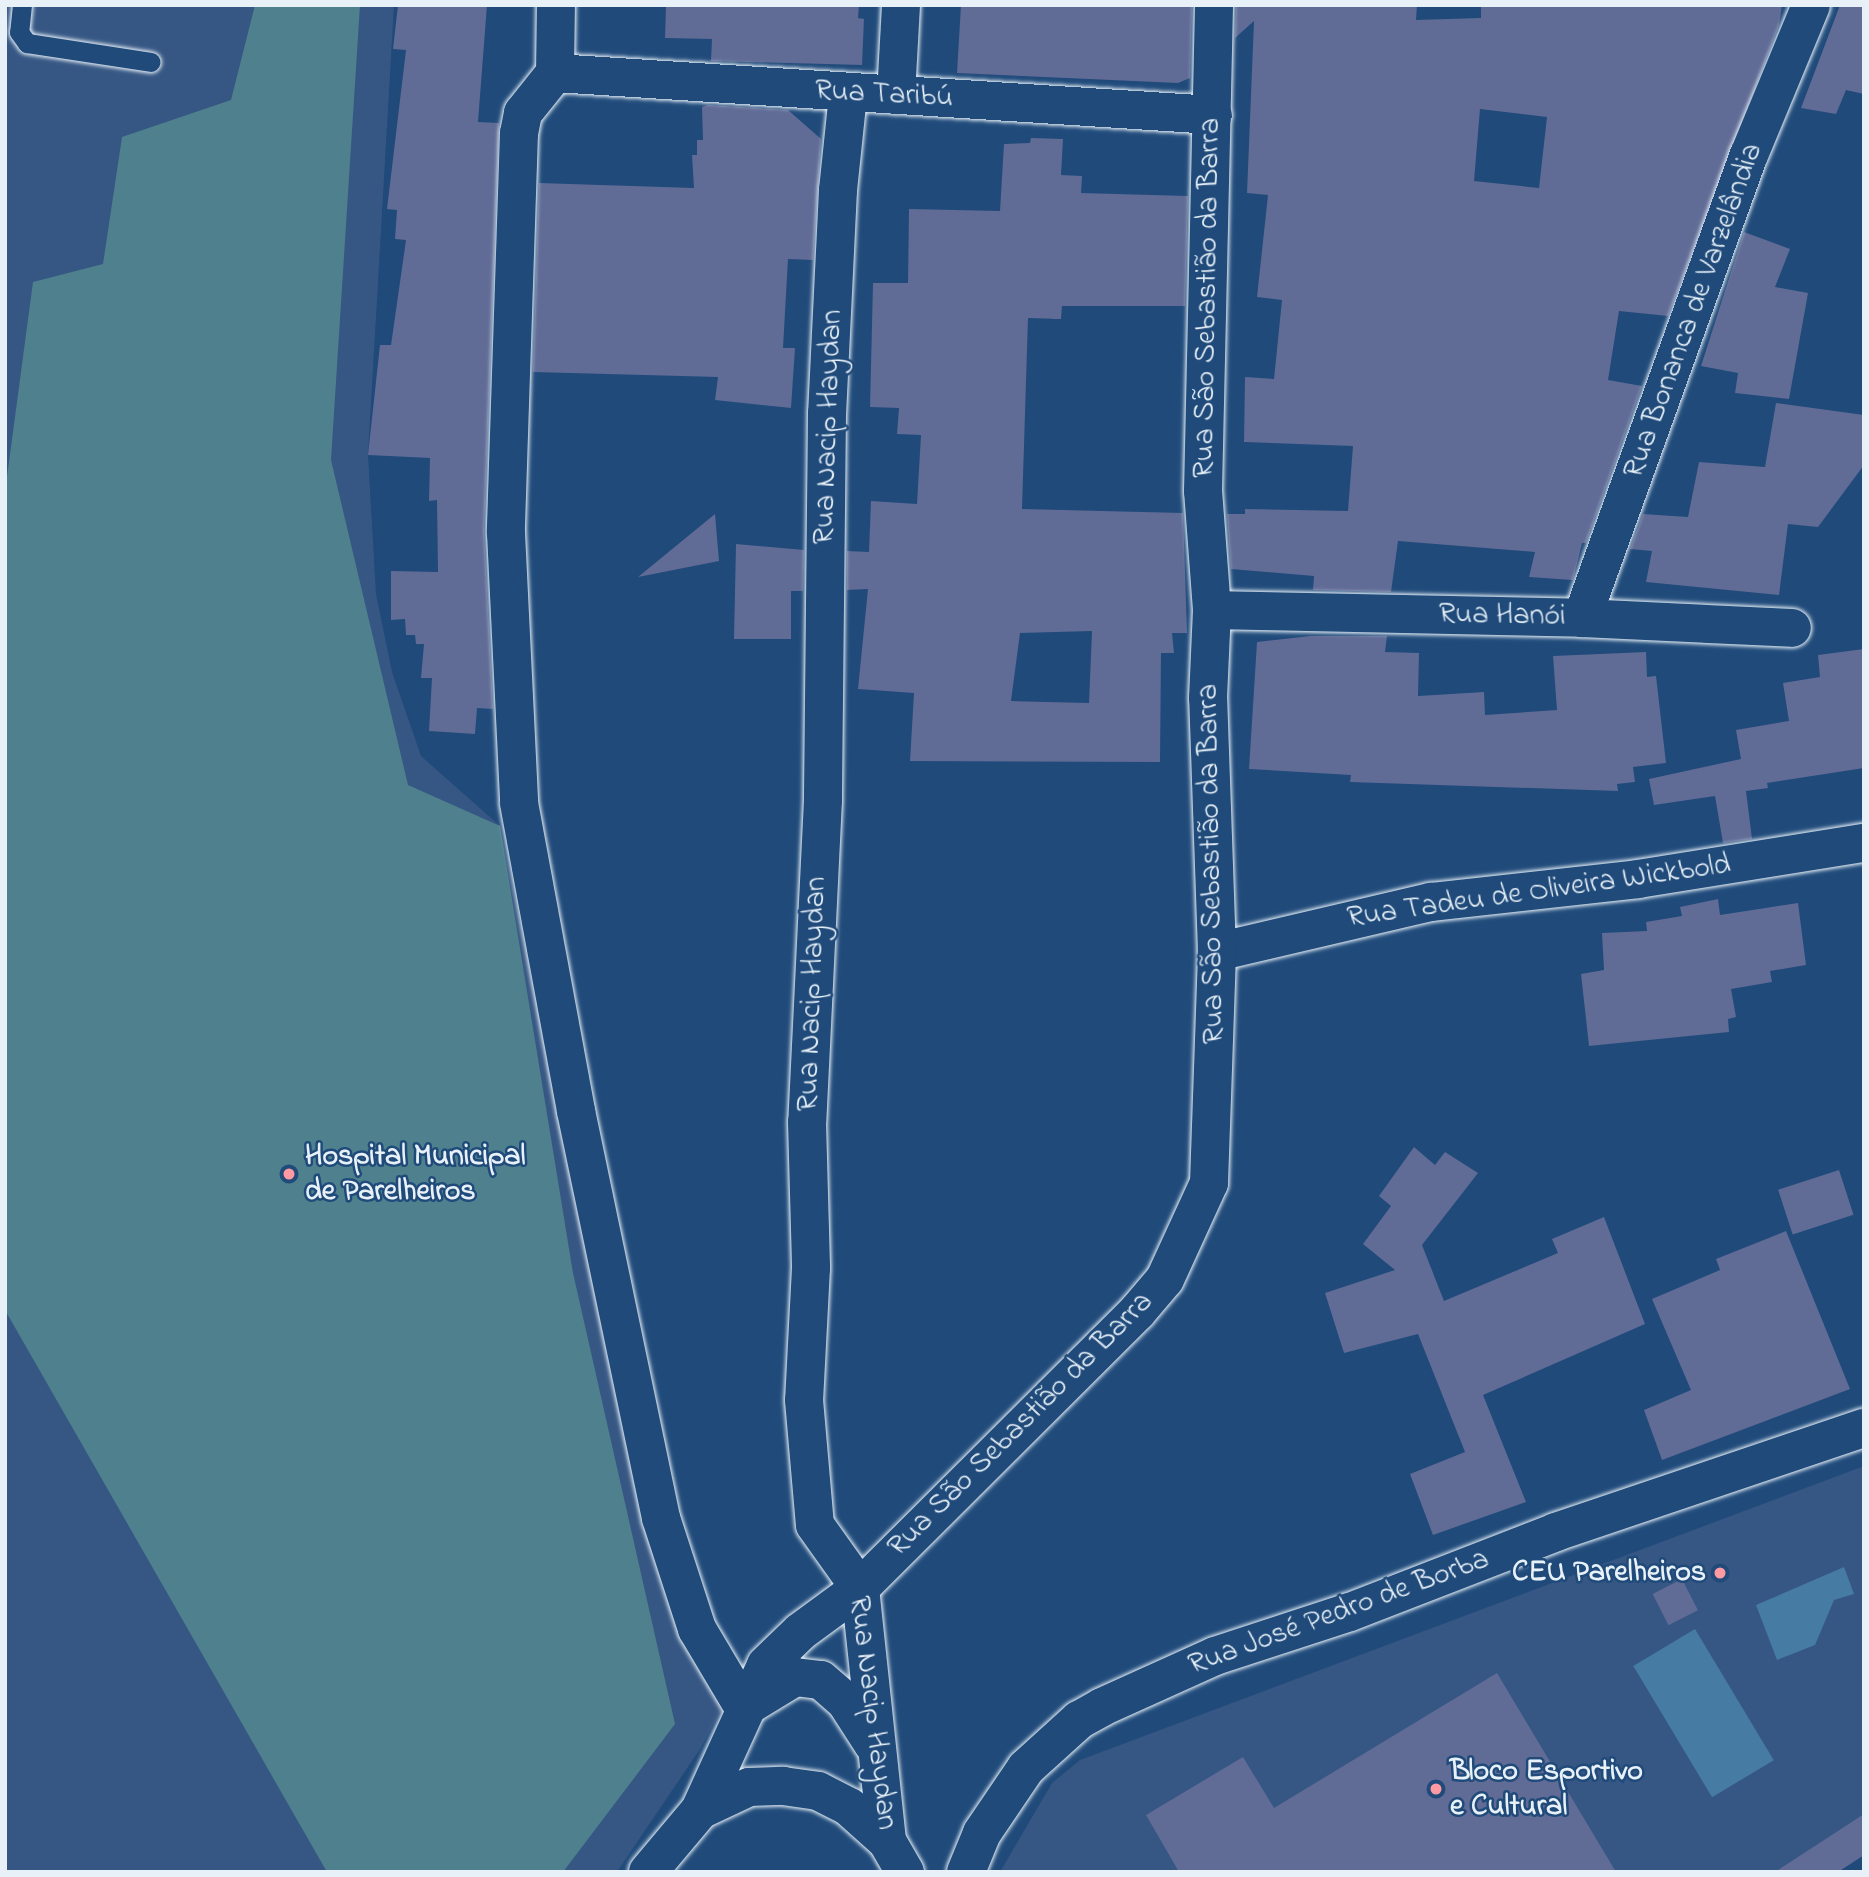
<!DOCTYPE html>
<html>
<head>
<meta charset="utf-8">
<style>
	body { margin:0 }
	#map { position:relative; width:1869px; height:1877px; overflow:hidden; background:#1f4a7a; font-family:"Indie Flower",sans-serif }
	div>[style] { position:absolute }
	.built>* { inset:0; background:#365784 }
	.green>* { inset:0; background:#4e818d }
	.water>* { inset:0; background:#467ba3; transform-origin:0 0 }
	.building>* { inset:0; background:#606b96; transform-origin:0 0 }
	.roads { filter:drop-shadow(0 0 2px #e8f1f8) drop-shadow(0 0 2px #e8f1f8) }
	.lane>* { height:19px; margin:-9.5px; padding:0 9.5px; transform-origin:9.5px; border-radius:9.5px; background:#1f4a7a }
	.street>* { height:38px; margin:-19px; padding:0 19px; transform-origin:19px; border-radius:19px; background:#1f4a7a }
	.secondary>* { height:38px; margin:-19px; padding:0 19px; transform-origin:19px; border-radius:19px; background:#1f4a7a }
	.dots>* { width:19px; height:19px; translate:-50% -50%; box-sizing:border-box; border:4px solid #1f4a7a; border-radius:50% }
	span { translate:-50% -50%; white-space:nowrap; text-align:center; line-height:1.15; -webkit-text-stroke:5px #1f4a7a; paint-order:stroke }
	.street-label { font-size:30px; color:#e8f1f8 }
	.poi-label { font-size:30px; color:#e8f1f8; font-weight:700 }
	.left { translate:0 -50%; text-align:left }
	.right { translate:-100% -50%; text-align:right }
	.frame { position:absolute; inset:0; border:7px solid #e8f1f8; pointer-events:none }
</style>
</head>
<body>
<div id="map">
	<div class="built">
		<i style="clip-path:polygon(5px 5px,394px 5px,368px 455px,376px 594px,392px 672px,421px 756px,500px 826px,645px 1522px,723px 1706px,700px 1749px,617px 1872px,5px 1872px)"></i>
		<i style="clip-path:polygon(1864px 1466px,1864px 1855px,1838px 1872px,1000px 1872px,1052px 1783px,1080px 1760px)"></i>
	</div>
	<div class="green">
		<i style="clip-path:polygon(255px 5px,360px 5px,331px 460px,408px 785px,500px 826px,573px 1273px,675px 1724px,563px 1872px,327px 1872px,5px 1310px,5px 492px,33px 282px,103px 264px,122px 137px,231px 100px)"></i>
	</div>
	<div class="water">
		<i style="clip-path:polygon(1844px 1567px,1854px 1594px,1834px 1600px,1815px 1645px,1777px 1660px,1756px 1605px)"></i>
		<i style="left:1695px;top:1629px;width:153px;height:72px;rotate:59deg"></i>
	</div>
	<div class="building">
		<i style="clip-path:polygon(398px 5px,487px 5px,478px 122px,499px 123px,484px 532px,493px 709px,477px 708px,475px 734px,429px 731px,432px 678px,421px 678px,424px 644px,416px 644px,415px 635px,406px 635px,405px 619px,391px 620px,391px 571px,438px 572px,437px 500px,429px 501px,430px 458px,368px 455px,380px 345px,391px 345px,406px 240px,395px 239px,397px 210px,387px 209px,406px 50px,393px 49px)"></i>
		<i style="clip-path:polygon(666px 5px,859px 5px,858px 18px,864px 19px,862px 65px,711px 61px,712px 39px,665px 38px)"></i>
		<i style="clip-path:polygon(961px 5px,1192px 5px,1190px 78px,1178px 83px,957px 73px)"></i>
		<i style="clip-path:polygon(evenodd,1236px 5px,1417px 5px,1416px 20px,1481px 18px,1481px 5px,1782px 5px,1779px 25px,1668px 316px,1619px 311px,1608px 380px,1642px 386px,1586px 543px,1582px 543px,1573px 580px,1529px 577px,1535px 552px,1398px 541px,1391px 592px,1313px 590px,1314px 576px,1231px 569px,1227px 514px,1245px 514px,1245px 509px,1348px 511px,1353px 446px,1244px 442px,1245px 377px,1274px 379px,1282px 300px,1257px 297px,1268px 195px,1247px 193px,1254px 21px,1235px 38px,1236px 5px,1480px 109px,1547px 117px,1539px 188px,1474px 181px,1480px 109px)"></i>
		<i style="clip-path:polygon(1840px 5px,1864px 5px,1864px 94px,1846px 90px,1836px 114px,1801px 108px)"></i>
		<i style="clip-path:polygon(708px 105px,788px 110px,821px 139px,813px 260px,788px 259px,783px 348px,795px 348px,791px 408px,715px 400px,718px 377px,533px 372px,539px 183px,694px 188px,692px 155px,697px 155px,697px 140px,703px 140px,702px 107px)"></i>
		<i style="clip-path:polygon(evenodd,1031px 138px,1063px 139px,1061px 175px,1082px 176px,1081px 193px,1188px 196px,1185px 306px,1062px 306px,1061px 319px,1028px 318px,1022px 509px,1183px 513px,1187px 633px,1172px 633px,1174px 653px,1161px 653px,1160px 762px,910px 761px,914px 693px,858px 689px,868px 589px,847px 590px,847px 551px,869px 552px,871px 501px,917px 504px,921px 435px,897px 434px,899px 408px,870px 407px,873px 283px,908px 283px,909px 209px,1000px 211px,1004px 144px,1030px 143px,1031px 138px,1092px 631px,1089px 703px,1011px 701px,1020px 633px,1092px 631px)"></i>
		<i style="clip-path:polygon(1744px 232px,1790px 249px,1775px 287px,1808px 293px,1789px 399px,1735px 393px,1738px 373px,1701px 366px)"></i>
		<i style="clip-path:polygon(1776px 403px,1864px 415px,1864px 465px,1818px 527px,1788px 524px,1779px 595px,1646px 582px,1652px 551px,1630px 549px,1643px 514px,1688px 517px,1699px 462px,1765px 467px)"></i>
		<i style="clip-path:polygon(715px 514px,719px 561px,638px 577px)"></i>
		<i style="clip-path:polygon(736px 544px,804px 550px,803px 591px,791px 591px,791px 639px,734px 639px)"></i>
		<i style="clip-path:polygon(1311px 636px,1387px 636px,1385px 652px,1419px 653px,1418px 696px,1484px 692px,1485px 715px,1557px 710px,1553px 656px,1646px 652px,1647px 677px,1656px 676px,1666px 763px,1633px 767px,1635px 782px,1617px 784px,1618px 791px,1350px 782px,1351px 775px,1249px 769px,1257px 642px)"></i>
		<i style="clip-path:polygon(1864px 649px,1864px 768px,1767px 783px,1768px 788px,1746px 791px,1752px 839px,1723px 843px,1715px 796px,1654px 805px,1649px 779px,1741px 759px,1736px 730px,1789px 721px,1783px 683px,1820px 677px,1818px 655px)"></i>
		<i style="clip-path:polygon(1718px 899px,1720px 915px,1798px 903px,1806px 965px,1770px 971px,1772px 982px,1731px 989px,1736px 1017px,1728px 1019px,1729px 1032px,1589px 1046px,1581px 974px,1604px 970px,1602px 933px,1647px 931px,1646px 922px,1682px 916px,1680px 907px)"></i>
		<i style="clip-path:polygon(1414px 1147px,1435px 1165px,1445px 1152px,1478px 1173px,1422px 1245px,1444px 1301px,1558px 1253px,1552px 1239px,1604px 1217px,1645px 1324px,1483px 1395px,1526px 1502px,1433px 1535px,1410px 1474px,1465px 1452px,1418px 1334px,1344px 1353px,1325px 1293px,1395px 1270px,1363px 1244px,1391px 1206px,1379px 1196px)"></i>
		<i style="left:1839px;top:1170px;width:47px;height:64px;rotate:72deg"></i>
		<i style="clip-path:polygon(1786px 1231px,1850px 1389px,1662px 1460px,1644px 1410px,1691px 1390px,1652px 1299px,1720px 1270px,1716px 1259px)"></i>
		<i style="left:1682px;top:1579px;width:35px;height:33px;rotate:63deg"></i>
		<i style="clip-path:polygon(1497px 1673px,1616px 1872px,1179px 1872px,1146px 1815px,1243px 1757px,1274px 1808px)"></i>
		<i style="clip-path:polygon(1864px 1814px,1864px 1855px,1838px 1872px,1775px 1872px)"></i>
	</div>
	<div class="roads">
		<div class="lane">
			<i style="left:22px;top:5px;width:27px;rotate:96deg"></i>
			<i style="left:19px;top:32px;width:14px;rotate:54deg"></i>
			<i style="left:27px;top:43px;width:125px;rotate:8.7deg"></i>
		</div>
		<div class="street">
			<i style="left:555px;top:73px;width:51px;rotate:128.7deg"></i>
			<i style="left:523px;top:113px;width:20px;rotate:101deg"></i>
			<i style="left:519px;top:133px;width:400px;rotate:91.9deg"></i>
			<i style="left:506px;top:533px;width:270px;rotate:87.2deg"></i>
			<i style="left:519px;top:803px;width:313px;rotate:79.5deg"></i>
			<i style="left:576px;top:1111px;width:416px;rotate:78.2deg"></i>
			<i style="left:661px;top:1518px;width:117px;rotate:72deg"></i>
			<i style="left:697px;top:1629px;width:92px;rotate:59.3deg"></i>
			<i style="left:744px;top:1708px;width:60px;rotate:-31.3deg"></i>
			<i style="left:795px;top:1677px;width:26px;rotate:7deg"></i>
			<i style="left:821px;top:1680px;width:33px;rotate:41deg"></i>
			<i style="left:846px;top:1702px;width:50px;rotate:57.3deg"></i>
			<i style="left:555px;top:73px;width:659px;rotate:3.65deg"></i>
			<i style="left:555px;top:73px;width:68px;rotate:-89.2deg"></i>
			<i style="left:848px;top:95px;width:96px;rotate:96deg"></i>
			<i style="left:838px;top:190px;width:223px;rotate:92.8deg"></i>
			<i style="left:827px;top:413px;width:387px;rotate:90.6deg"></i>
			<i style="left:823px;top:800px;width:322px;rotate:92.8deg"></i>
			<i style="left:807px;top:1122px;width:146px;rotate:88.4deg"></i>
			<i style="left:811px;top:1268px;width:132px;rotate:93deg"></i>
			<i style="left:804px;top:1400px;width:125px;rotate:85deg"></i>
			<i style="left:815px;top:1525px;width:77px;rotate:54.5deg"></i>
			<i style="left:860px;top:1588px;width:254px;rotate:83.9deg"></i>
			<i style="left:896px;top:95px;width:90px;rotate:-86.8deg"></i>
			<i style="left:1212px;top:610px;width:370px;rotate:1.2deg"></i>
			<i style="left:1582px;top:618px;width:210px;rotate:2.7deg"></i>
			<i style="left:1582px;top:618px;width:492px;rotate:-70.2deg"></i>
			<i style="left:1749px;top:155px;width:162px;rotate:-67.5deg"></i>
			<i style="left:1217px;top:952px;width:220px;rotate:-13.2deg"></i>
			<i style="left:1431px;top:902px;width:208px;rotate:-6.3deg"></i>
			<i style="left:1638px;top:879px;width:229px;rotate:-9.1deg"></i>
			<i style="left:700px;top:1810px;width:159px;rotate:-65.5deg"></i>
			<i style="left:766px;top:1665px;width:47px;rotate:-44.1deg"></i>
			<i style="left:800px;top:1632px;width:74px;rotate:-36.3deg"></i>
			<i style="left:860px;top:1588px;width:391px;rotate:-44.9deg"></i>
			<i style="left:1137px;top:1312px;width:43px;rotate:-49.7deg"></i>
			<i style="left:1165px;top:1279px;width:106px;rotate:-65.4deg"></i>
			<i style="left:1209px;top:1183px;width:231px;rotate:-88deg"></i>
			<i style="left:1217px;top:952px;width:254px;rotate:-92deg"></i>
			<i style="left:1208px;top:698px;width:88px;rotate:-87.4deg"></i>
			<i style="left:1212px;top:610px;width:119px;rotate:-94.3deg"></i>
			<i style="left:1203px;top:491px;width:486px;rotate:-88.7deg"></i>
			<i style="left:966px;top:1872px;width:42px;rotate:-67.7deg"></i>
			<i style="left:982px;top:1833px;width:78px;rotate:-55.9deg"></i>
			<i style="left:1026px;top:1768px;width:72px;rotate:-42.2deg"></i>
			<i style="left:1079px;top:1720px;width:26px;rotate:-29deg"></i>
			<i style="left:1102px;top:1707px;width:124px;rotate:-24.3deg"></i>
			<i style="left:1215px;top:1656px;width:142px;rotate:-18.1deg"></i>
			<i style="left:1350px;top:1612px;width:221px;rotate:-21.2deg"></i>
			<i style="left:1556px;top:1532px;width:325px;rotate:-18.7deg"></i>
		</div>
		<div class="secondary">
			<i style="left:648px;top:1872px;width:81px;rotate:-50deg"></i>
			<i style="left:700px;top:1810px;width:54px;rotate:-25.1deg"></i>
			<i style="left:749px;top:1787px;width:34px;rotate:-2deg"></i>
			<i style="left:783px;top:1786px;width:35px;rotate:8deg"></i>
			<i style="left:818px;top:1791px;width:35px;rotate:27deg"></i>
			<i style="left:849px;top:1807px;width:51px;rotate:41.8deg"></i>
			<i style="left:887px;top:1841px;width:36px;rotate:60deg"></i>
		</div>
	</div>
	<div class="dots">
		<i style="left:289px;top:1174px;background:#ff9aa2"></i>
		<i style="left:1720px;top:1573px;background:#ff9aa2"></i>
		<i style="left:1436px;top:1789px;background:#ff9aa2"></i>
	</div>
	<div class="street-label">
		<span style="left:884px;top:95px;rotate:3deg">Rua Taribú</span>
		<span style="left:1208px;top:298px;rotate:-89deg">Rua São Sebastião da Barra</span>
		<span style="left:1694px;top:311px;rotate:-70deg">Rua Bonanca de Varzelândia</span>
		<span style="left:829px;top:427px;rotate:-88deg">Rua Nacip Haydan</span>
		<span style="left:1502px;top:616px;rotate:1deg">Rua Hanói</span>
		<span style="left:1212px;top:864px;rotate:-91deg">Rua São Sebastião da Barra</span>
		<span style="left:1539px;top:892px;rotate:-8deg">Rua Tadeu de Oliveira Wickbold</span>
		<span style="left:813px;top:994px;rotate:-88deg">Rua Nacip Haydan</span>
		<span style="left:1021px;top:1425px;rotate:-45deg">Rua São Sebastião da Barra</span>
		<span style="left:1339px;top:1613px;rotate:-20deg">Rua José Pedro de Borba</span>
		<span style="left:872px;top:1713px;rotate:83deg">Rua Nacip Haydan</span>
	</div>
	<div class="poi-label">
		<span class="left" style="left:305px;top:1174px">Hospital Municipal<br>de Parelheiros</span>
		<span class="right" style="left:1706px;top:1573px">CEU Parelheiros</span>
		<span class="left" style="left:1450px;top:1789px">Bloco Esportivo<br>e Cultural</span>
	</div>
	<div class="frame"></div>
</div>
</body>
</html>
